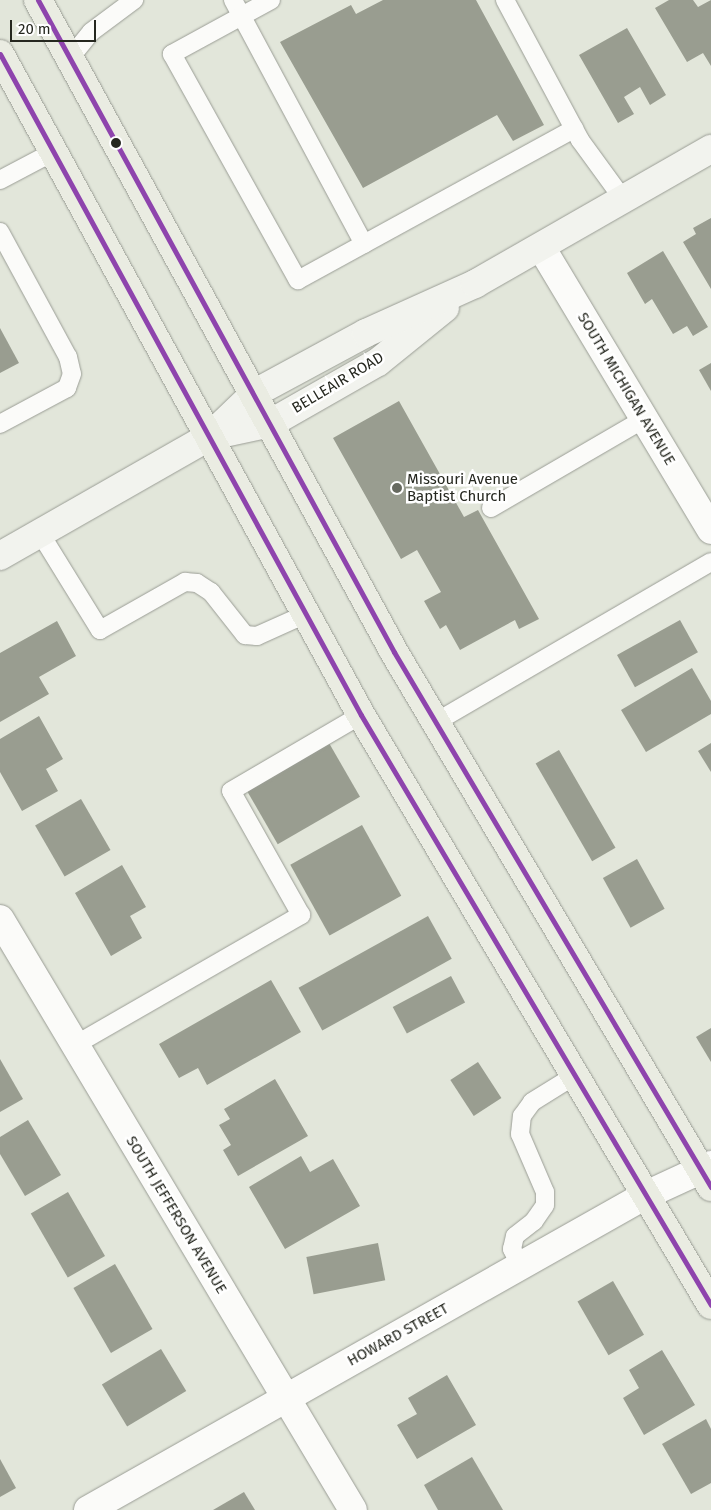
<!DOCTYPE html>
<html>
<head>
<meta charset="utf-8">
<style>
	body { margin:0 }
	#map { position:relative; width:711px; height:1510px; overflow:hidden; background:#e2e6da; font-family:"Fira Sans",sans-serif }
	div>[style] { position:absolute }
	.building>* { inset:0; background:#999d90; transform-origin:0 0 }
	.roads { filter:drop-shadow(0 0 1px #9a9d95) drop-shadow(0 0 1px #9a9d95) }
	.service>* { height:18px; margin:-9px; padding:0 9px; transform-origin:9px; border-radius:9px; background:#fbfbf9 }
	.minor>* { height:28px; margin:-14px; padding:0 14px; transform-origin:14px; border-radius:14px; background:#fbfbf9 }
	.secondary>* { height:28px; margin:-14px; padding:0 14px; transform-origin:14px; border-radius:14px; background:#f2f3ee }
	.primary>* { height:28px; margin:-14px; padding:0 14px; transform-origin:14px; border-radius:14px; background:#eaece2 }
	.bus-1>* { height:5px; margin:-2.5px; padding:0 2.5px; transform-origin:2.5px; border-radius:2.5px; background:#8e44ad }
	.dots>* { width:14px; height:14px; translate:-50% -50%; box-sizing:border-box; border:2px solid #fff; border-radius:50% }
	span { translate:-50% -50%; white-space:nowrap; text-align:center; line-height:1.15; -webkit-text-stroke:5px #fff; paint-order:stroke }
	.street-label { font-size:15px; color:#25271f }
	.poi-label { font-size:15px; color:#25271f }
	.left { translate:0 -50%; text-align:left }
	.scale { position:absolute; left:10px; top:20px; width:86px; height:22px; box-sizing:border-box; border:2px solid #25271f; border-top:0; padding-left:6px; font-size:15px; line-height:18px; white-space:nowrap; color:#25271f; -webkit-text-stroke:4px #fff; paint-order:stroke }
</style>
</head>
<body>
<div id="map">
	<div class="building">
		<i style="clip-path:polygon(383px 0,476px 0,544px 125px,513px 141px,497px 115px,363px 188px,280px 42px,351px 5px,356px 14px)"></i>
		<i style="clip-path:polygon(669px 0,693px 0,698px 7px,711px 0,711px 66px,703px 53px,687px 62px,655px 8px)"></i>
		<i style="clip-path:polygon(627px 28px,666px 95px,650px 105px,640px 87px,624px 97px,634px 114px,618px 123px,579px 55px)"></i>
		<i style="clip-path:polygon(711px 218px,711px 289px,683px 242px,696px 234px,693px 228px)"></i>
		<i style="clip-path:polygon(663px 251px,708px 327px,693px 336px,687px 326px,673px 334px,652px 299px,645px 304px,627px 273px)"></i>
		<i style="clip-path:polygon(0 328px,19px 363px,0 373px)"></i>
		<i style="clip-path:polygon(711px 363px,711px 391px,699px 370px)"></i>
		<i style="clip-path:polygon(399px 401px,464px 517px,478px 510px,539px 619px,519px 629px,515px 620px,460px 650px,446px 625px,440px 629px,424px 601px,441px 592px,417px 550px,401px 559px,333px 438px)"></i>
		<i style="left:680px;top:620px;width:37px;height:72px;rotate:61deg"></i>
		<i style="clip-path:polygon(57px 621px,76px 656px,39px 677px,49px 694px,0 722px,0 653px)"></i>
		<i style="clip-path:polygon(692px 668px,711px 701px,711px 714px,646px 752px,621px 710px)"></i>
		<i style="clip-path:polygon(39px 716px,63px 759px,46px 769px,58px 791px,22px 811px,0 772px,0 739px)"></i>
		<i style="left:329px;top:743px;width:62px;height:95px;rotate:60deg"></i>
		<i style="clip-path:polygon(711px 743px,711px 772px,698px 751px)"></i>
		<i style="left:559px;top:750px;width:113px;height:27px;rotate:60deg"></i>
		<i style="left:81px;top:799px;width:59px;height:53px;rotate:60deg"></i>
		<i style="left:362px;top:825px;width:81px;height:82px;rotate:61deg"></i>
		<i style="left:637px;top:859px;width:57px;height:39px;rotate:61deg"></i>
		<i style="clip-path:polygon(122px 865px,146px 907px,130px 916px,142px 938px,111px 956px,75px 893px)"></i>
		<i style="left:428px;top:916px;width:49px;height:148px;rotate:61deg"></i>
		<i style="left:451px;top:976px;width:30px;height:66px;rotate:62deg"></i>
		<i style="clip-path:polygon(271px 980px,301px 1032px,207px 1085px,198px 1068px,179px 1078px,159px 1044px)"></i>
		<i style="clip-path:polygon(711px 1028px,711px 1062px,696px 1037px)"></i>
		<i style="clip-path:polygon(0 1059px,23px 1099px,0 1112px)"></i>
		<i style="left:478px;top:1062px;width:43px;height:33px;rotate:57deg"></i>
		<i style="clip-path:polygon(275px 1079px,308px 1136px,238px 1176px,223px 1150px,231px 1145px,219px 1125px,230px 1119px,224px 1109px)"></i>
		<i style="clip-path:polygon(28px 1120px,61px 1175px,25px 1196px,0 1154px,0 1137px)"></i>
		<i style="clip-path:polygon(301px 1156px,310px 1172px,333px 1159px,360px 1206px,285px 1249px,249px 1187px)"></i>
		<i style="left:68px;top:1192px;width:74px;height:43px;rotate:60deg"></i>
		<i style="left:378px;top:1243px;width:38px;height:73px;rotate:79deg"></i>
		<i style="left:115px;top:1264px;width:75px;height:48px;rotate:60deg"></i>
		<i style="left:613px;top:1281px;width:62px;height:41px;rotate:60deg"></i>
		<i style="left:161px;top:1349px;width:49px;height:69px;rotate:59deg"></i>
		<i style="clip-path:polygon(662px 1350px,695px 1405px,644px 1435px,623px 1398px,639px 1388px,629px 1370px)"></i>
		<i style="clip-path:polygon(447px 1375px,476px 1425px,417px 1459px,397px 1425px,417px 1414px,408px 1398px)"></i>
		<i style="clip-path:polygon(706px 1419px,711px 1429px,711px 1483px,691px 1494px,662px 1444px)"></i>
		<i style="clip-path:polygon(472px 1457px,503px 1510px,438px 1510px,424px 1485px)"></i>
		<i style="clip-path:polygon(0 1459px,16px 1488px,0 1497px)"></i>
		<i style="clip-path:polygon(244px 1492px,255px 1510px,213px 1510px)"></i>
	</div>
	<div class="roads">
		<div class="service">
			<i style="left:233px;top:0;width:277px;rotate:61.8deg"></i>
			<i style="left:271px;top:0;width:113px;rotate:151.4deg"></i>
			<i style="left:172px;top:54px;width:259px;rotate:60.9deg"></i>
			<i style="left:298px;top:280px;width:315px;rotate:-28.7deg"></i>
			<i style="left:505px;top:0;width:159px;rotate:61.8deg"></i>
			<i style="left:580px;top:140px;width:73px;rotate:53.9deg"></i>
			<i style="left:70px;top:58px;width:33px;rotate:-51deg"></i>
			<i style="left:91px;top:32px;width:54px;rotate:-36.7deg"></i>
			<i style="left:0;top:180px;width:60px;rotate:-27.8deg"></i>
			<i style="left:0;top:232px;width:142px;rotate:61.5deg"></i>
			<i style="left:68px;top:357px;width:17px;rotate:77deg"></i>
			<i style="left:72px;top:374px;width:15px;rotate:110deg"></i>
			<i style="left:67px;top:388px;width:76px;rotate:151.8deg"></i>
			<i style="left:491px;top:508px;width:177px;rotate:-30.2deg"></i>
			<i style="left:40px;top:533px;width:114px;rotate:58.3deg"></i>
			<i style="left:100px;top:630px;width:98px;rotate:-29.5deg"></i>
			<i style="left:185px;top:582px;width:12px;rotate:5deg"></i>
			<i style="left:197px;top:583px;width:17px;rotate:33deg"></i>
			<i style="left:211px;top:592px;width:55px;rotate:51.7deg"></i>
			<i style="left:245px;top:635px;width:12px;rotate:5deg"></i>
			<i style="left:257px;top:636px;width:54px;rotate:-24.2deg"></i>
			<i style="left:436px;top:722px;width:318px;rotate:-30.2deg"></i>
			<i style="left:75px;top:1045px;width:261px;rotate:-29.9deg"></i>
			<i style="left:301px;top:915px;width:142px;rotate:-119.4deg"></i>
			<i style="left:231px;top:791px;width:151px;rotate:-30.3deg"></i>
			<i style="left:520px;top:1266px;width:19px;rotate:-115deg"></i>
			<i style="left:512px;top:1249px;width:13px;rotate:-77deg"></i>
			<i style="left:515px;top:1236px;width:24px;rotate:-38deg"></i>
			<i style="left:534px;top:1221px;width:19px;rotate:-55deg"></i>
			<i style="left:545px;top:1205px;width:13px;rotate:-90deg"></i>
			<i style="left:545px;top:1192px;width:63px;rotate:-113.3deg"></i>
			<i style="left:520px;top:1134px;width:18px;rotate:-84deg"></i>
			<i style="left:522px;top:1116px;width:17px;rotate:-54deg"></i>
			<i style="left:532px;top:1102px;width:49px;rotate:-31.8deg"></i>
		</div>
		<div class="minor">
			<i style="left:541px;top:247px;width:330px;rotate:59deg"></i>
			<i style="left:0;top:919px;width:688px;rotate:59.15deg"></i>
			<i style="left:88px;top:1510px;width:641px;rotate:-29.45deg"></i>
			<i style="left:646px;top:1195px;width:72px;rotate:-24.8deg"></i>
		</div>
		<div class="secondary">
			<i style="left:210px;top:436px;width:62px;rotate:-12deg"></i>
			<i style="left:271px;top:423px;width:123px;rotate:-29.7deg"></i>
			<i style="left:378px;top:362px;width:86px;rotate:-38.9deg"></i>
			<i style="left:0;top:556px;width:242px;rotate:-29.7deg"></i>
			<i style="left:210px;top:436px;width:62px;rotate:-43.7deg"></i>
			<i style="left:255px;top:393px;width:126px;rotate:-28.4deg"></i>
			<i style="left:366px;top:333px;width:120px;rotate:-24.2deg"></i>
			<i style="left:475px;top:284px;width:272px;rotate:-29.8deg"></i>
		</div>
		<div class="primary">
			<i style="left:38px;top:0;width:743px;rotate:61.36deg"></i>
			<i style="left:394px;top:652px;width:622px;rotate:59.35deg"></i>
			<i style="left:0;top:54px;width:753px;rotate:61.36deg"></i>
			<i style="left:361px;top:715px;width:686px;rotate:59.32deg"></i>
		</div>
	</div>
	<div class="bus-1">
		<i style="left:38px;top:0;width:743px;rotate:61.36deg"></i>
		<i style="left:394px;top:652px;width:622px;rotate:59.35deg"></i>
		<i style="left:0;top:54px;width:753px;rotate:61.36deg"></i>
		<i style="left:361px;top:715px;width:686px;rotate:59.32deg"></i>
	</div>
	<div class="dots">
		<i style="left:116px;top:143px;background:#25271f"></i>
		<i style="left:397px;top:488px;background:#676a60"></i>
	</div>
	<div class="street-label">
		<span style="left:338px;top:383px;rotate:-31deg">BELLEAIR ROAD</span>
		<span style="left:626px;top:389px;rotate:59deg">SOUTH MICHIGAN AVENUE</span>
		<span style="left:176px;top:1215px;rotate:59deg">SOUTH JEFFERSON AVENUE</span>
		<span style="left:398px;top:1335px;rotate:-29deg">HOWARD STREET</span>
	</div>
	<div class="poi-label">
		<span class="left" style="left:407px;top:488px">Missouri Avenue<br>Baptist Church</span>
	</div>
	<div class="scale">20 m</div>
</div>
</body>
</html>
